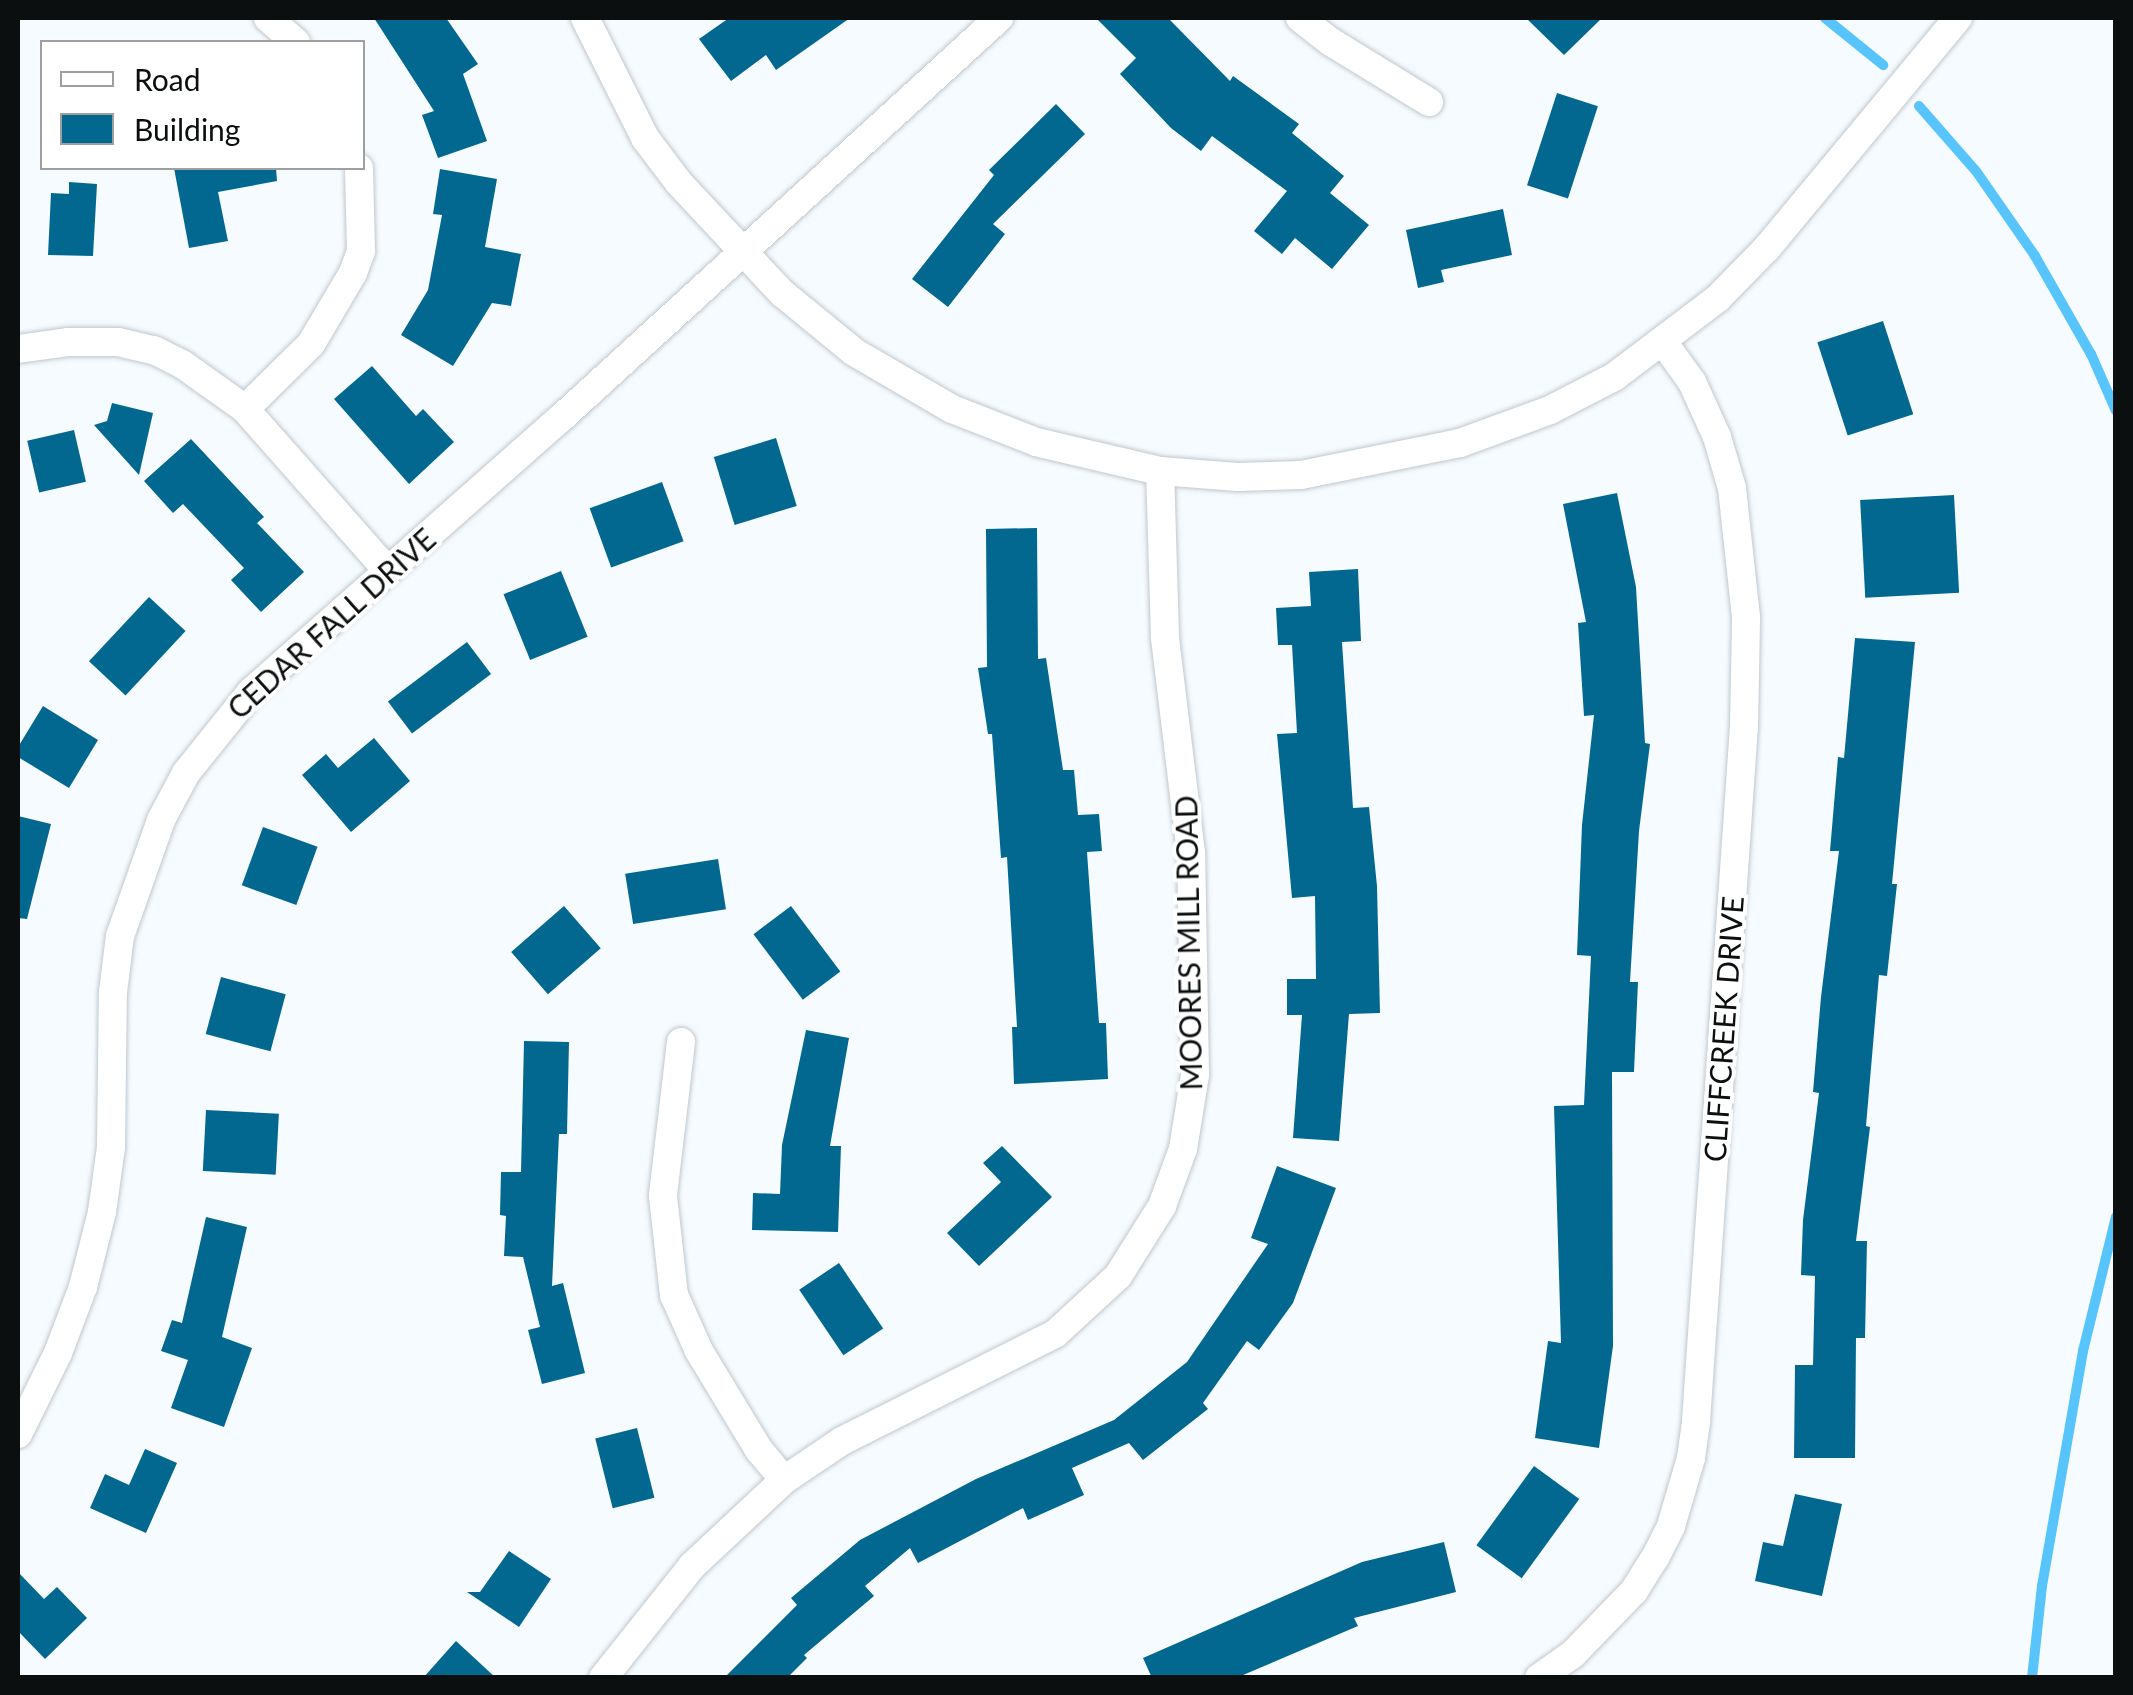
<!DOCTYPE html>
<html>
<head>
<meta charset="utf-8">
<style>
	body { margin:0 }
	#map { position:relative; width:2133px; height:1695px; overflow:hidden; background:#f6fbff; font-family:Lato,sans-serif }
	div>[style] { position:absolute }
	.stream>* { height:10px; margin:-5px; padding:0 5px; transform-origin:5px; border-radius:5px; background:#57c4fc }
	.building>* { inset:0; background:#026890; transform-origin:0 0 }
	.roads { filter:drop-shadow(0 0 2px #c0c8cd) drop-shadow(0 0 2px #c0c8cd) }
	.minor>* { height:28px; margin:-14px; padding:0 14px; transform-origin:14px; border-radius:14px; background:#fff }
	span { translate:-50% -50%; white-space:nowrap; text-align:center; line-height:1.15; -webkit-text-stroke:8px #fff; paint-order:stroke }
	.street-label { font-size:30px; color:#0c0f10 }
	.frame { position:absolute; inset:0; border:20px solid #0c0f10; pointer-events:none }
	.legend { position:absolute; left:40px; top:40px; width:325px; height:130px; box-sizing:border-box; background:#fff; border:2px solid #9e9f9f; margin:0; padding:12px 18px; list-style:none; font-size:30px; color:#0c0f10 }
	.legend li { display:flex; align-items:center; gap:20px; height:50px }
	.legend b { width:50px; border:2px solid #9e9f9f }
</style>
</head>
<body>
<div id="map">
	<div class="stream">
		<i style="left:1825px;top:18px;width:75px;rotate:39deg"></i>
		<i style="left:1919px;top:106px;width:86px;rotate:48.8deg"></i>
		<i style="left:1976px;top:171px;width:103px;rotate:55.2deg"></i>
		<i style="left:2035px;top:256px;width:113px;rotate:60.3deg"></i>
		<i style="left:2091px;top:354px;width:62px;rotate:66.3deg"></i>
		<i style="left:2032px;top:1678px;width:93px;rotate:-83.8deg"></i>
		<i style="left:2042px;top:1586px;width:239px;rotate:-80.1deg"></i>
		<i style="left:2083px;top:1351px;width:138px;rotate:-76.2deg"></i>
	</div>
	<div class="building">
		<i style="clip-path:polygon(374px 18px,446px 18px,478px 64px,463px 74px,487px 141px,438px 158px,422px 115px,434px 111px)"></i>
		<i style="clip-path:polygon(729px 18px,850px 18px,776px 70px,766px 55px,731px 81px,699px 39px)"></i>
		<i style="clip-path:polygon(1096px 18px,1168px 18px,1230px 81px,1233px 76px,1299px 124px,1292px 133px,1344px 176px,1330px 193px,1369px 225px,1332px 269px,1295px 238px,1282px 254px,1254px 231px,1287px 191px,1212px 136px,1201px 151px,1171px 128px,1120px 74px,1136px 58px)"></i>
		<i style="clip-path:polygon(1526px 18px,1602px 18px,1564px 55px)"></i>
		<i style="left:1557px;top:93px;width:43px;height:97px;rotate:18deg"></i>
		<i style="clip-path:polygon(1056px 104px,1085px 134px,993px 224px,1005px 234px,948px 307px,912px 279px,994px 175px,989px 170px)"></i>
		<i style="clip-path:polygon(174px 168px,276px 168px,277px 181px,218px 192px,228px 241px,189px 248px)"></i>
		<i style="clip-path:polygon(440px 169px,497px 179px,485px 247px,521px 254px,511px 306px,492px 303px,453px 366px,401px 335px,428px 290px,442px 215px,433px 214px)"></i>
		<i style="clip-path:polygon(69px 182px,97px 184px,93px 256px,48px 255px,51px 193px,69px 194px)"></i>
		<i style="clip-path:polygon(1503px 209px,1512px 255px,1441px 270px,1444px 282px,1418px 288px,1406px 230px)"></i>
		<i style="left:1883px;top:321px;width:98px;height:69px;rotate:72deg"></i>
		<i style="clip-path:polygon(372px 366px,416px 416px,423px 409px,454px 442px,409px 484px,334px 399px)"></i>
		<i style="clip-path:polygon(112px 403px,153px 413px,139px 475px,94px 425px,107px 421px)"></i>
		<i style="left:74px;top:430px;width:53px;height:48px;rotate:77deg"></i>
		<i style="left:776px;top:438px;width:71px;height:65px;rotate:73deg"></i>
		<i style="clip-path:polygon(191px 439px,264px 517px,257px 523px,304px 572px,261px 612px,231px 580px,244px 568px,183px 504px,173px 513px,144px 481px)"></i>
		<i style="left:662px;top:482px;width:63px;height:77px;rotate:70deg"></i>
		<i style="clip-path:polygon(1617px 493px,1636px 587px,1645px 743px,1650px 744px,1639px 831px,1630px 982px,1638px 982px,1634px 1072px,1612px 1072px,1613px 1346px,1599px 1448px,1535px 1438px,1548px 1341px,1561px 1343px,1554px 1106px,1584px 1105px,1591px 956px,1577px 955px,1582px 825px,1594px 715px,1584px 716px,1578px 623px,1586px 622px,1563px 504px)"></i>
		<i style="left:1954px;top:495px;width:98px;height:94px;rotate:87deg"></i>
		<i style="clip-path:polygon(1037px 528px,1038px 659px,1046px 658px,1063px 770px,1074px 770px,1078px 815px,1099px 814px,1102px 851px,1087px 852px,1099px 1023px,1106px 1023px,1108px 1079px,1014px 1084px,1012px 1027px,1017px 1027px,1007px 857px,1001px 858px,992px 734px,988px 734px,978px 668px,987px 667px,986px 529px)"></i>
		<i style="clip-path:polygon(1358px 569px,1361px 641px,1342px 642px,1353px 808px,1369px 807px,1377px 886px,1380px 1013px,1349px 1014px,1339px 1141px,1293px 1138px,1302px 1015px,1287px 1015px,1287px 979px,1316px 979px,1315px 896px,1292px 898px,1277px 734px,1297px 733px,1292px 645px,1278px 645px,1276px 608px,1311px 606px,1309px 572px)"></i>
		<i style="left:561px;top:571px;width:71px;height:62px;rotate:68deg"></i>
		<i style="left:149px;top:597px;width:50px;height:88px;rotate:43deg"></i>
		<i style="clip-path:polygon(1855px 638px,1915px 642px,1892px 884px,1897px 884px,1887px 976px,1879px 975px,1866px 1126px,1870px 1127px,1856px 1241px,1867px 1241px,1865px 1338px,1856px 1338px,1855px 1458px,1794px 1458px,1795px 1365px,1813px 1365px,1815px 1276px,1801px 1275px,1803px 1220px,1819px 1093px,1813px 1092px,1821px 997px,1839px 851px,1830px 851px,1838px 757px,1844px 758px)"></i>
		<i style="left:467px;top:642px;width:40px;height:99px;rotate:53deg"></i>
		<i style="clip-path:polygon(43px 706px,98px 740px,69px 788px,18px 757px,18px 747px)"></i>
		<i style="clip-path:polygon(374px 738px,410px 781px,351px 832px,302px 775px,326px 754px,338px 768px)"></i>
		<i style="clip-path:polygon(18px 816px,51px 824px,27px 919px,18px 918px)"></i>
		<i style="left:263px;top:827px;width:58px;height:62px;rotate:20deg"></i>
		<i style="left:718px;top:859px;width:51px;height:94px;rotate:81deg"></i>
		<i style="left:564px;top:906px;width:56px;height:70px;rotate:49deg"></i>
		<i style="left:791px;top:906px;width:82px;height:47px;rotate:53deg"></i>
		<i style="left:221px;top:977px;width:67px;height:59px;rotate:15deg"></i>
		<i style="clip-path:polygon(806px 1030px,849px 1038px,830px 1146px,841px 1146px,838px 1232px,752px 1230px,753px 1193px,780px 1194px,782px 1145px)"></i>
		<i style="clip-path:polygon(524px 1041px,569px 1042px,567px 1134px,559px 1134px,552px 1286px,563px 1283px,585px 1373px,542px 1384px,528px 1330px,540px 1327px,523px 1257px,504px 1256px,506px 1216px,500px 1215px,501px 1172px,521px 1172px)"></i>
		<i style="left:206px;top:1110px;width:73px;height:61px;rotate:3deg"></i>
		<i style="clip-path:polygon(1002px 1146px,1052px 1197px,979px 1266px,947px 1233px,1001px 1182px,983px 1163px)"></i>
		<i style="clip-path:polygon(1277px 1166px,1336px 1188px,1293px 1303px,1259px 1350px,1247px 1341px,1203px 1403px,1208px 1409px,1143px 1460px,1129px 1443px,1072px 1468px,1084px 1495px,1028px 1520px,1023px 1508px,918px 1563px,910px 1548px,865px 1586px,874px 1596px,804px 1655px,807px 1658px,787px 1678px,724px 1678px,797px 1605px,791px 1598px,860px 1540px,976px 1479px,1114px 1420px,1187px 1362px,1268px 1244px,1251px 1238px)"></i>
		<i style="clip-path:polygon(206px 1217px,247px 1227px,222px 1337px,252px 1348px,224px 1427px,171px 1408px,188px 1360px,161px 1351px,172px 1320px,182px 1323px)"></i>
		<i style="left:839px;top:1263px;width:79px;height:48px;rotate:56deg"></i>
		<i style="left:637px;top:1428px;width:72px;height:43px;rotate:76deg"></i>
		<i style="clip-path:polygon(145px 1449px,177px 1463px,146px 1533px,90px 1508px,105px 1474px,129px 1485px)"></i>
		<i style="left:1534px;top:1466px;width:56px;height:98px;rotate:36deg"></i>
		<i style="clip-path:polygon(1795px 1494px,1842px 1504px,1822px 1596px,1755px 1581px,1763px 1542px,1783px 1546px)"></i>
		<i style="clip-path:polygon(1444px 1542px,1456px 1592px,1354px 1618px,1358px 1626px,1236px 1678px,1152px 1678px,1143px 1658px,1362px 1562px)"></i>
		<i style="clip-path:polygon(509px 1551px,551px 1579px,519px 1627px,467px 1592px,480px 1592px)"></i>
		<i style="clip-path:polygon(18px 1572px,44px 1599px,57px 1587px,87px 1618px,45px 1659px,18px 1631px)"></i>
		<i style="clip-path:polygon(456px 1641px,496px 1678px,423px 1678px)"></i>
	</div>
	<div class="roads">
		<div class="minor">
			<i style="left:268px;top:18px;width:37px;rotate:41deg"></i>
			<i style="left:585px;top:18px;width:134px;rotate:63.4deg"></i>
			<i style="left:645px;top:138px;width:56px;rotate:52.9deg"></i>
			<i style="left:679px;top:183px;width:151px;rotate:46.9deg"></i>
			<i style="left:782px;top:293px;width:93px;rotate:39.3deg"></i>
			<i style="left:854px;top:352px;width:113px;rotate:30.2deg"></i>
			<i style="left:952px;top:409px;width:90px;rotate:21.4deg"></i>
			<i style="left:1036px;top:442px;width:127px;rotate:13.2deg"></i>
			<i style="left:1160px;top:471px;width:78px;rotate:4.4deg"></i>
			<i style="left:1238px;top:477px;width:63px;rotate:-1.8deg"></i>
			<i style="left:1301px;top:475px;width:162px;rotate:-11.4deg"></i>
			<i style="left:1460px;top:443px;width:96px;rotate:-20.1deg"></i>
			<i style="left:1550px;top:410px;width:72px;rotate:-27.3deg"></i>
			<i style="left:1614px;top:377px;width:131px;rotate:-37.2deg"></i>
			<i style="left:1718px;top:298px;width:70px;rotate:-45.6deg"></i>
			<i style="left:1767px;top:248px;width:299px;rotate:-50.3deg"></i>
			<i style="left:1300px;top:18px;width:39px;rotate:38deg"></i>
			<i style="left:1331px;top:42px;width:115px;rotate:31.5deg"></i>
			<i style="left:18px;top:349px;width:50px;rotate:-8deg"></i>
			<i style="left:68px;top:342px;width:50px"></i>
			<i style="left:118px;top:342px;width:37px;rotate:13deg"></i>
			<i style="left:154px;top:350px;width:31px;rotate:27deg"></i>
			<i style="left:182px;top:364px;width:77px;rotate:35.5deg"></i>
			<i style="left:245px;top:409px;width:215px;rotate:48.6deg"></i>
			<i style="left:245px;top:409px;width:93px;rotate:-44.6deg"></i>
			<i style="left:311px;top:344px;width:82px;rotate:-59.4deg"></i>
			<i style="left:353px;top:273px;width:23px;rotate:-70deg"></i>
			<i style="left:361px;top:251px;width:83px;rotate:-91.4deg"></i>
			<i style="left:681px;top:1042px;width:155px;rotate:96.7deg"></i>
			<i style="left:663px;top:1196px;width:100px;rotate:83.7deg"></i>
			<i style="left:674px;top:1295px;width:61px;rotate:65.9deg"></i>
			<i style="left:699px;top:1351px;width:116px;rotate:58.8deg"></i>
			<i style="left:759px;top:1450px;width:39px;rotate:50deg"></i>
			<i style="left:18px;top:1434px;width:90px;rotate:-63.7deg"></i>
			<i style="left:58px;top:1353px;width:71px;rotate:-69.3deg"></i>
			<i style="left:83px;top:1287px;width:77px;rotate:-75.8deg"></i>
			<i style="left:102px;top:1212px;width:66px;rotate:-82.1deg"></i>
			<i style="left:111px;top:1147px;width:155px;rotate:-89.3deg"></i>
			<i style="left:113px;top:992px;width:56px;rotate:-82.9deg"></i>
			<i style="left:120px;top:936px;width:123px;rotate:-70.5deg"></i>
			<i style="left:161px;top:820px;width:53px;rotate:-62deg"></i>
			<i style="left:186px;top:773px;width:104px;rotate:-51.3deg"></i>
			<i style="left:251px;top:692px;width:412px;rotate:-41.5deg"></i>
			<i style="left:560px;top:419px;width:595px;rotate:-42.41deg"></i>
			<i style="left:603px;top:1678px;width:143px;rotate:-51.5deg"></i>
			<i style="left:692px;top:1566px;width:126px;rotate:-43.1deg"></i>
			<i style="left:784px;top:1480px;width:70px;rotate:-33.9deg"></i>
			<i style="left:842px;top:1441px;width:238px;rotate:-26.7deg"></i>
			<i style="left:1055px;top:1334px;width:86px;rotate:-42.6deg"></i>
			<i style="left:1118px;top:1276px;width:83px;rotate:-57.8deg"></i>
			<i style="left:1162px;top:1206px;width:61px;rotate:-69.8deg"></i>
			<i style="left:1183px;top:1149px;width:75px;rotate:-80.8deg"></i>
			<i style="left:1195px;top:1075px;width:222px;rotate:-91deg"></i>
			<i style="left:1191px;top:853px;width:218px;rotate:-96.9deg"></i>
			<i style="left:1165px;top:637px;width:166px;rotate:-91.7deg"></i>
			<i style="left:1539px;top:1678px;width:42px;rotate:-35.2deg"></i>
			<i style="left:1573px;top:1654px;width:88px;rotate:-45.9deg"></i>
			<i style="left:1634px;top:1591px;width:39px;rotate:-58deg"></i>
			<i style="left:1655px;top:1558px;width:36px;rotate:-63deg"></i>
			<i style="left:1671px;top:1526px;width:71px;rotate:-73.6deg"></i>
			<i style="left:1691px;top:1458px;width:37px;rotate:-82deg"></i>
			<i style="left:1696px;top:1421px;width:697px;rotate:-86.05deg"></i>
			<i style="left:1744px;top:726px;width:109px;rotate:-88.9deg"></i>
			<i style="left:1746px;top:617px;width:130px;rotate:-96.2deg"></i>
			<i style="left:1732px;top:488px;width:53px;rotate:-106.4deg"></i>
			<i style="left:1717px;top:437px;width:60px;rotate:-114.4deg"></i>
			<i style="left:1692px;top:382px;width:48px;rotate:-125.7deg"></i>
		</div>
	</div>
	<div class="street-label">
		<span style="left:331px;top:623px;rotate:-42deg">CEDAR FALL DRIVE</span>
		<span style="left:1188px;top:943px;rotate:-91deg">MOORES MILL ROAD</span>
		<span style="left:1723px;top:1029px;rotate:-86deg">CLIFFCREEK DRIVE</span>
	</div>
	<div class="frame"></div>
	<ul class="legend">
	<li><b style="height:12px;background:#fff"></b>Road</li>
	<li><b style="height:28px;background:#026890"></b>Building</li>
	</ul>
</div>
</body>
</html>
